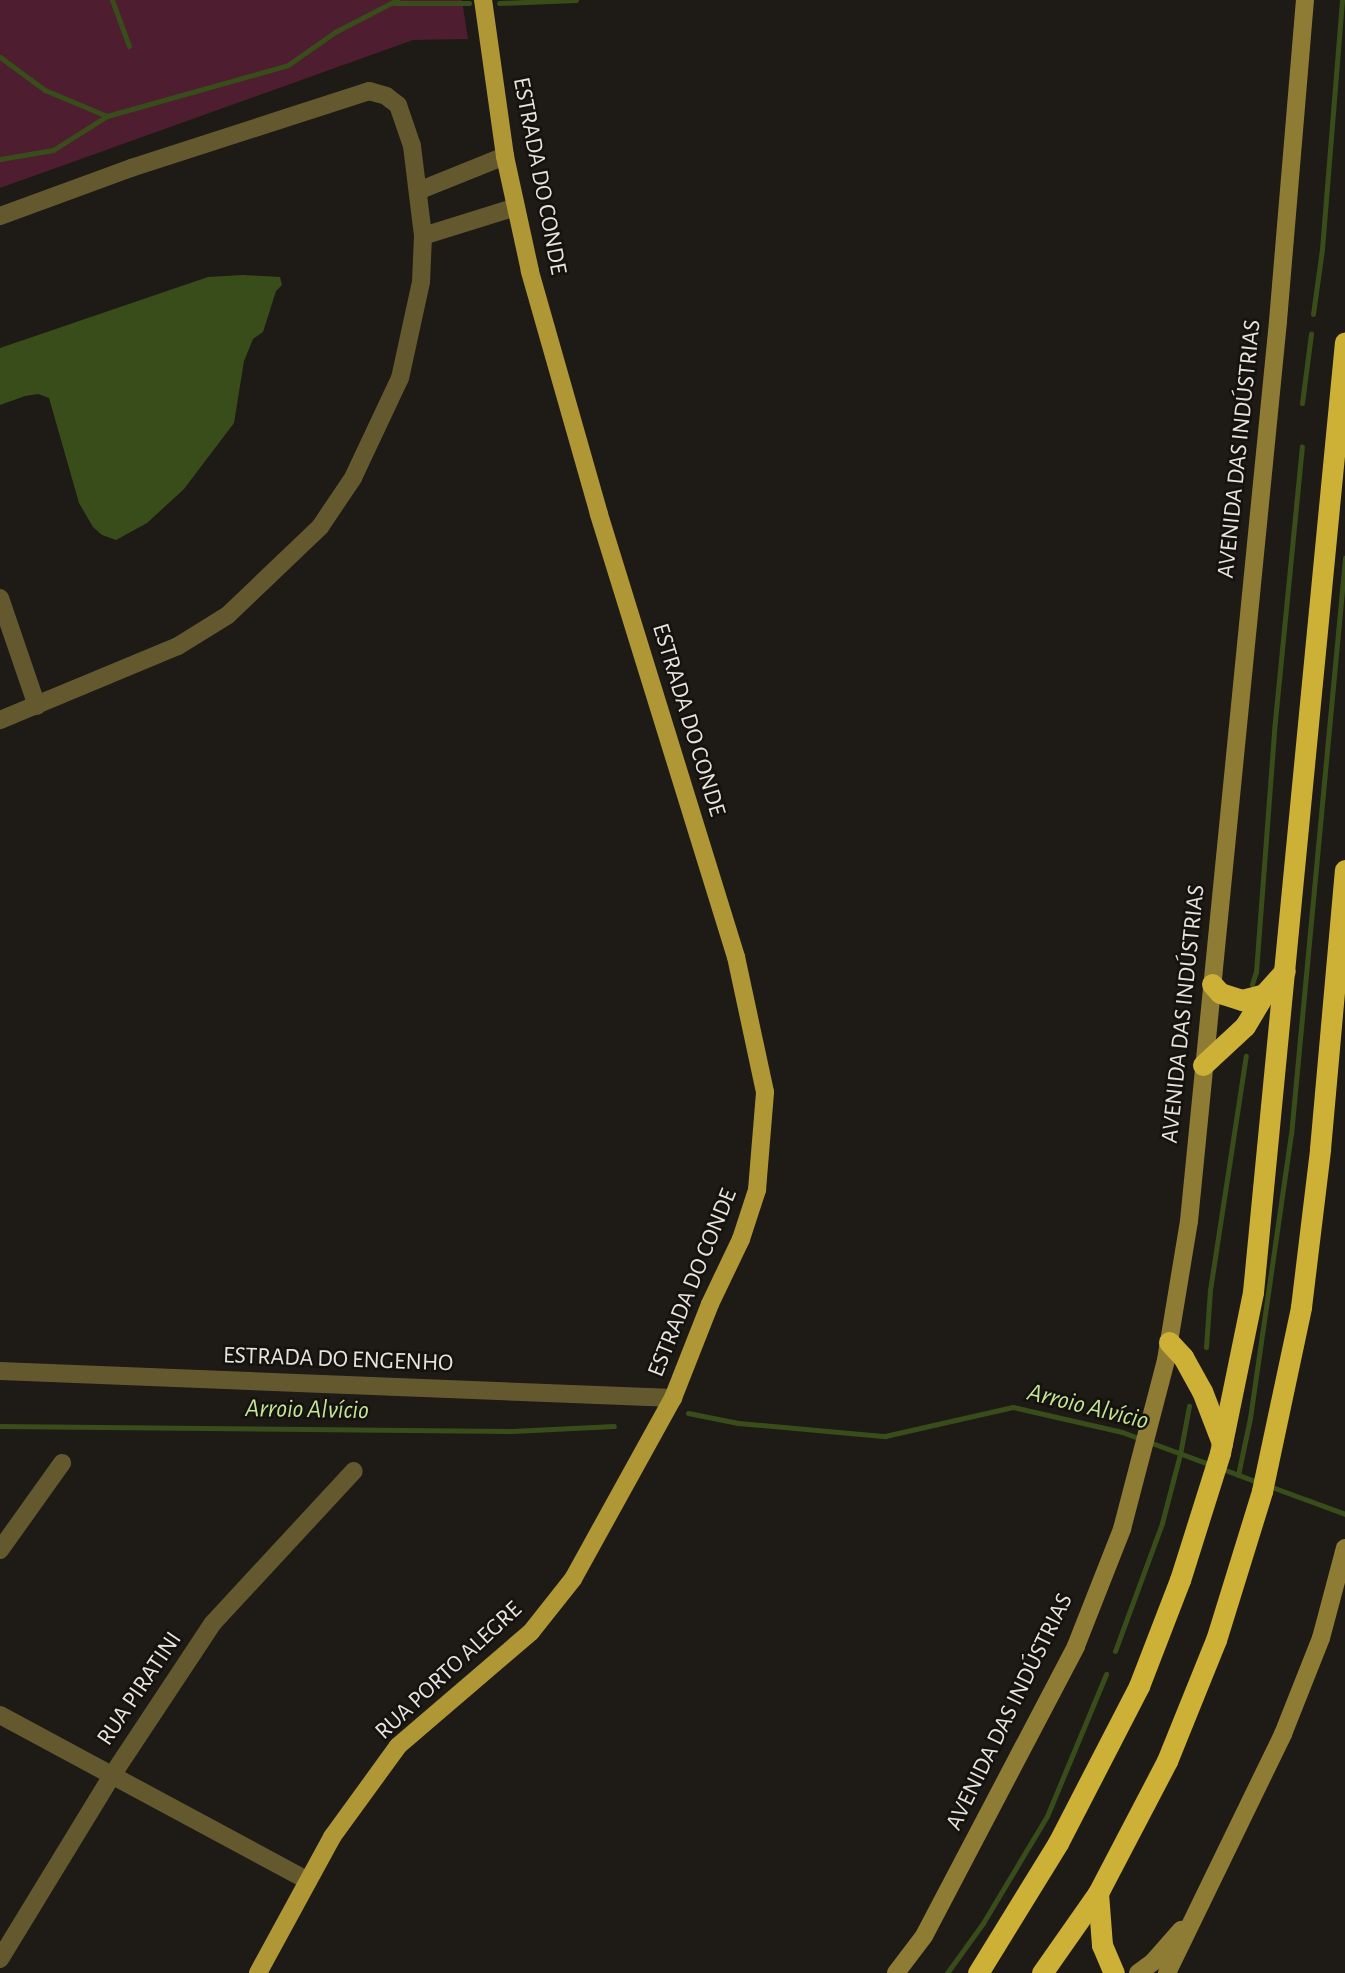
<!DOCTYPE html>
<html>
<head>
<meta charset="utf-8">
<style>
	body { margin:0 }
	#map { position:relative; width:1345px; height:1973px; overflow:hidden; background:#1e1a16; font-family:"Alegreya Sans",sans-serif }
	div>[style] { position:absolute }
	.green>* { inset:0; background:#4e1d2f }
	.water>* { inset:0; background:#394d1a }
	.stream>* { height:5px; margin:-2.5px; padding:0 2.5px; transform-origin:2.5px; border-radius:2.5px; background:#394d1a }
	.minor>* { height:18px; margin:-9px; padding:0 9px; transform-origin:9px; border-radius:9px; background:#64592e }
	.secondary>* { height:18px; margin:-9px; padding:0 9px; transform-origin:9px; border-radius:9px; background:#8e7c34 }
	.primary>* { height:18px; margin:-9px; padding:0 9px; transform-origin:9px; border-radius:9px; background:#af9736 }
	.motorway>* { height:21px; margin:-10.5px; padding:0 10.5px; transform-origin:10.5px; border-radius:10.5px; background:#cdb036 }
	span { translate:-50% -50%; white-space:nowrap; text-align:center; line-height:1.15; -webkit-text-stroke:5px #15110d; paint-order:stroke }
	.street-label { font-size:24px; color:#e6e3e0 }
	.water-label { font-size:26px; color:#c4e697; font-style:italic }
</style>
</head>
<body>
<div id="map">
	<div class="green">
		<i style="clip-path:polygon(0 0,462px 0,468px 39px,413px 40px,0 188px)"></i>
	</div>
	<div class="water">
		<i style="clip-path:polygon(243px 275px,280px 277px,282px 285px,276px 291px,263px 332px,253px 339px,244px 361px,234px 423px,184px 489px,147px 523px,116px 540px,102px 535px,93px 527px,79px 503px,49px 398px,38px 394px,25px 396px,0 405px,0 348px,208px 277px)"></i>
	</div>
	<div class="stream">
		<i style="left:112px;top:0;width:49px;rotate:69.7deg"></i>
		<i style="left:394px;top:3px;width:75px"></i>
		<i style="left:499px;top:3px;width:77px;rotate:-2.2deg"></i>
		<i style="left:0;top:57px;width:56px;rotate:36.3deg"></i>
		<i style="left:45px;top:90px;width:67px;rotate:22.8deg"></i>
		<i style="left:0;top:159px;width:54px;rotate:-9.6deg"></i>
		<i style="left:53px;top:150px;width:64px;rotate:-32.2deg"></i>
		<i style="left:107px;top:116px;width:188px;rotate:-15.7deg"></i>
		<i style="left:288px;top:65px;width:57px;rotate:-35.1deg"></i>
		<i style="left:335px;top:32px;width:70px;rotate:-27.3deg"></i>
		<i style="left:1313px;top:314px;width:66px;rotate:-82.1deg"></i>
		<i style="left:1322px;top:249px;width:250px;rotate:-85.4deg"></i>
		<i style="left:1302px;top:403px;width:70px;rotate:-82.6deg"></i>
		<i style="left:1252px;top:984px;width:13px;rotate:-72deg"></i>
		<i style="left:1256px;top:972px;width:242px;rotate:-85.7deg"></i>
		<i style="left:1274px;top:731px;width:286px;rotate:-84.4deg"></i>
		<i style="left:1206px;top:1347px;width:57px;rotate:-86deg"></i>
		<i style="left:1210px;top:1290px;width:237px;rotate:-81.3deg"></i>
		<i style="left:688px;top:1413px;width:51px;rotate:11.3deg"></i>
		<i style="left:738px;top:1423px;width:148px;rotate:5.1deg"></i>
		<i style="left:885px;top:1436px;width:131px;rotate:-12.8deg"></i>
		<i style="left:1013px;top:1407px;width:112px;rotate:12.9deg"></i>
		<i style="left:1122px;top:1432px;width:95px;rotate:20.3deg"></i>
		<i style="left:0;top:1426px;width:512px;rotate:0.56deg"></i>
		<i style="left:512px;top:1431px;width:102px;rotate:-2.8deg"></i>
		<i style="left:1220px;top:1468px;width:43px;rotate:20.6deg"></i>
		<i style="left:1238px;top:1475px;width:58px;rotate:-78.1deg"></i>
		<i style="left:1250px;top:1418px;width:286px;rotate:-81.8deg"></i>
		<i style="left:1291px;top:1135px;width:580px;rotate:-84.65deg"></i>
		<i style="left:1269px;top:1486px;width:81px;rotate:20.2deg"></i>
		<i style="left:1115px;top:1651px;width:136px;rotate:-69.8deg"></i>
		<i style="left:1162px;top:1523px;width:71px;rotate:-75.4deg"></i>
		<i style="left:1180px;top:1454px;width:49px;rotate:-79.4deg"></i>
		<i style="left:947px;top:1973px;width:62px;rotate:-54.2deg"></i>
		<i style="left:983px;top:1923px;width:125px;rotate:-59.1deg"></i>
		<i style="left:1047px;top:1816px;width:154px;rotate:-67.4deg"></i>
	</div>
	<div class="minor">
		<i style="left:418px;top:191px;width:94px;rotate:-21.9deg"></i>
		<i style="left:0;top:216px;width:140px;rotate:-20.1deg"></i>
		<i style="left:131px;top:168px;width:250px;rotate:-17.9deg"></i>
		<i style="left:369px;top:91px;width:18px;rotate:16deg"></i>
		<i style="left:386px;top:96px;width:15px;rotate:37deg"></i>
		<i style="left:398px;top:105px;width:43px;rotate:71.1deg"></i>
		<i style="left:412px;top:146px;width:91px;rotate:83deg"></i>
		<i style="left:423px;top:236px;width:46px;rotate:92.5deg"></i>
		<i style="left:421px;top:282px;width:98px;rotate:102.3deg"></i>
		<i style="left:400px;top:378px;width:110px;rotate:115.2deg"></i>
		<i style="left:353px;top:478px;width:59px;rotate:124deg"></i>
		<i style="left:320px;top:527px;width:127px;rotate:136.3deg"></i>
		<i style="left:228px;top:615px;width:59px;rotate:148.2deg"></i>
		<i style="left:178px;top:646px;width:193px;rotate:157.4deg"></i>
		<i style="left:423px;top:236px;width:97px;rotate:-17.3deg"></i>
		<i style="left:0;top:598px;width:114px;rotate:71.1deg"></i>
		<i style="left:0;top:1371px;width:674px;rotate:2.3deg"></i>
		<i style="left:0;top:1550px;width:107px;rotate:-54.5deg"></i>
		<i style="left:0;top:1715px;width:350px;rotate:28.3deg"></i>
		<i style="left:0;top:1959px;width:217px;rotate:-58.6deg"></i>
		<i style="left:113px;top:1774px;width:181px;rotate:-56.5deg"></i>
		<i style="left:213px;top:1623px;width:207px;rotate:-47.2deg"></i>
	</div>
	<div class="secondary">
		<i style="left:896px;top:1973px;width:46px;rotate:-52.9deg"></i>
		<i style="left:924px;top:1936px;width:327px;rotate:-62.3deg"></i>
		<i style="left:1076px;top:1646px;width:126px;rotate:-68.5deg"></i>
		<i style="left:1122px;top:1529px;width:175px;rotate:-75.4deg"></i>
		<i style="left:1166px;top:1360px;width:141px;rotate:-80.6deg"></i>
		<i style="left:1189px;top:1221px;width:904px;rotate:-84.35deg"></i>
		<i style="left:1278px;top:321px;width:322px;rotate:-85.2deg"></i>
		<i style="left:1138px;top:1973px;width:19px;rotate:-36deg"></i>
		<i style="left:1153px;top:1962px;width:43px;rotate:-48.8deg"></i>
		<i style="left:1167px;top:1973px;width:266px;rotate:-64.1deg"></i>
		<i style="left:1283px;top:1734px;width:103px;rotate:-68.4deg"></i>
		<i style="left:1321px;top:1638px;width:93px;rotate:-75.1deg"></i>
	</div>
	<div class="primary">
		<i style="left:258px;top:1973px;width:155px;rotate:-61.4deg"></i>
		<i style="left:332px;top:1837px;width:112px;rotate:-54deg"></i>
		<i style="left:398px;top:1746px;width:175px;rotate:-40.6deg"></i>
		<i style="left:531px;top:1632px;width:68px;rotate:-51.6deg"></i>
		<i style="left:573px;top:1579px;width:207px;rotate:-61.1deg"></i>
		<i style="left:673px;top:1398px;width:101px;rotate:-68.5deg"></i>
		<i style="left:710px;top:1304px;width:72px;rotate:-64.5deg"></i>
		<i style="left:741px;top:1239px;width:52px;rotate:-71.9deg"></i>
		<i style="left:757px;top:1190px;width:98px;rotate:-85.3deg"></i>
		<i style="left:765px;top:1092px;width:138px;rotate:-102.1deg"></i>
		<i style="left:736px;top:957px;width:464px;rotate:-107.2deg"></i>
		<i style="left:599px;top:514px;width:253px;rotate:-105.9deg"></i>
		<i style="left:530px;top:271px;width:118px;rotate:-102.3deg"></i>
		<i style="left:505px;top:156px;width:158px;rotate:-98deg"></i>
	</div>
	<div class="motorway">
		<i style="left:1212px;top:984px;width:12px;rotate:48deg"></i>
		<i style="left:1220px;top:993px;width:23px;rotate:18deg"></i>
		<i style="left:1242px;top:1000px;width:23px;rotate:-15deg"></i>
		<i style="left:1203px;top:1065px;width:57px;rotate:-42.9deg"></i>
		<i style="left:1245px;top:1026px;width:37px;rotate:-59deg"></i>
		<i style="left:1264px;top:994px;width:31px;rotate:-48deg"></i>
		<i style="left:1169px;top:1342px;width:21px;rotate:47deg"></i>
		<i style="left:1183px;top:1357px;width:39px;rotate:61deg"></i>
		<i style="left:1202px;top:1391px;width:56px;rotate:69deg"></i>
		<i style="left:1098px;top:1893px;width:52px;rotate:85.6deg"></i>
		<i style="left:1102px;top:1945px;width:30px;rotate:67deg"></i>
		<i style="left:978px;top:1973px;width:153px;rotate:-58.4deg"></i>
		<i style="left:1058px;top:1843px;width:177px;rotate:-62.7deg"></i>
		<i style="left:1139px;top:1686px;width:114px;rotate:-68.9deg"></i>
		<i style="left:1180px;top:1580px;width:133px;rotate:-72.5deg"></i>
		<i style="left:1220px;top:1453px;width:164px;rotate:-78.4deg"></i>
		<i style="left:1253px;top:1292px;width:954px;rotate:-84.47deg"></i>
		<i style="left:1042px;top:1973px;width:98px;rotate:-55deg"></i>
		<i style="left:1098px;top:1893px;width:149px;rotate:-62.4deg"></i>
		<i style="left:1167px;top:1761px;width:131px;rotate:-68deg"></i>
		<i style="left:1216px;top:1640px;width:156px;rotate:-72.8deg"></i>
		<i style="left:1262px;top:1491px;width:188px;rotate:-78deg"></i>
		<i style="left:1301px;top:1307px;width:159px;rotate:-83.1deg"></i>
		<i style="left:1320px;top:1149px;width:280px;rotate:-84.9deg"></i>
	</div>
	<div class="street-label">
		<span style="left:539px;top:176px;rotate:79deg">ESTRADA DO CONDE</span>
		<span style="left:1240px;top:449px;rotate:-84deg">AVENIDA DAS INDÚSTRIAS</span>
		<span style="left:688px;top:720px;rotate:73deg">ESTRADA DO CONDE</span>
		<span style="left:1184px;top:1014px;rotate:-84deg">AVENIDA DAS INDÚSTRIAS</span>
		<span style="left:693px;top:1283px;rotate:-68deg">ESTRADA DO CONDE</span>
		<span style="left:338px;top:1360px;rotate:2deg">ESTRADA DO ENGENHO</span>
		<span style="left:449px;top:1671px;rotate:-43deg">RUA PORTO ALEGRE</span>
		<span style="left:140px;top:1689px;rotate:-56deg">RUA PIRATINI</span>
		<span style="left:1010px;top:1712px;rotate:-64deg">AVENIDA DAS INDÚSTRIAS</span>
	</div>
	<div class="water-label">
		<span style="left:1088px;top:1407px;rotate:14deg">Arroio Alvício</span>
		<span style="left:307px;top:1410px;rotate:1deg">Arroio Alvício</span>
	</div>
</div>
</body>
</html>
